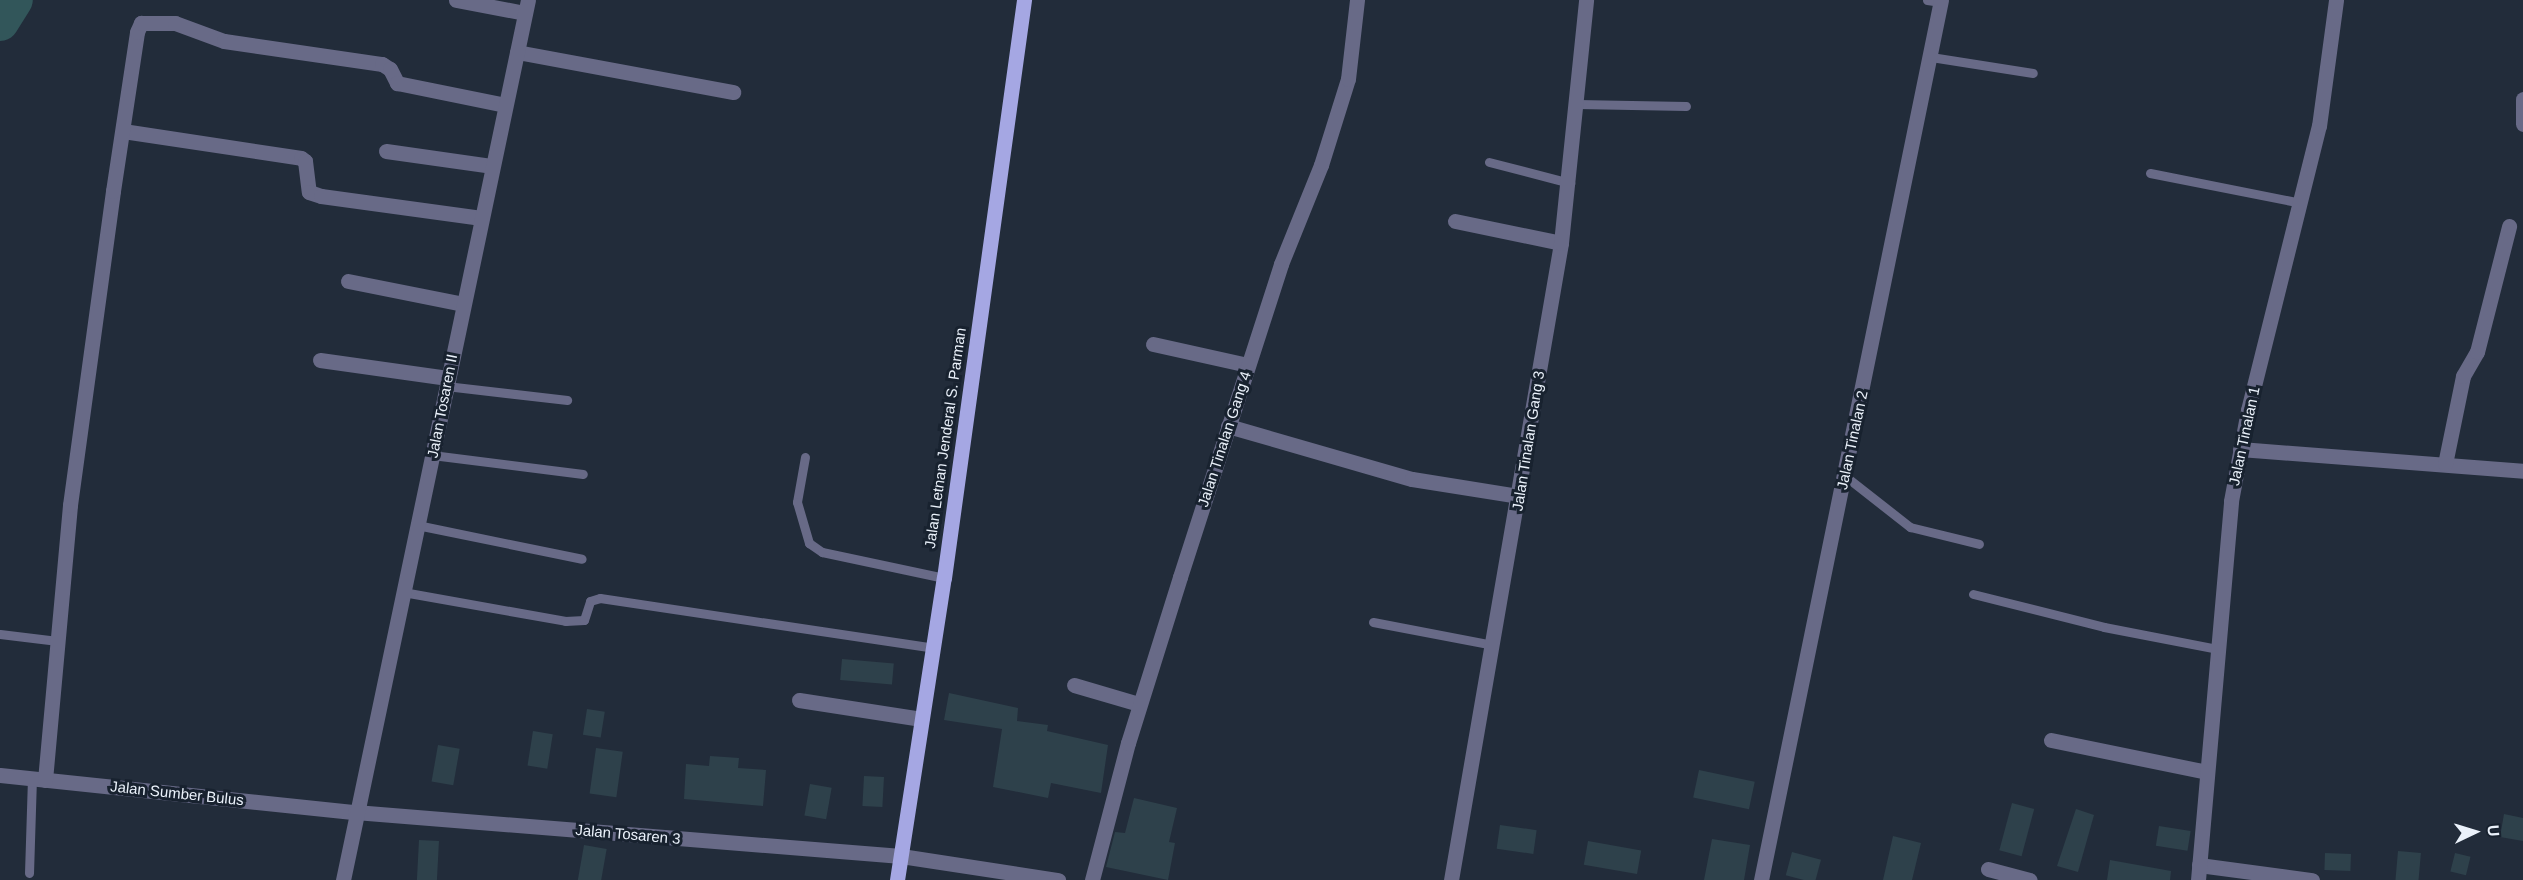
<!DOCTYPE html>
<html>
<head>
<meta charset="utf-8">
<style>
	body { margin:0 }
	#map { position:relative; width:2523px; height:880px; overflow:hidden; background:#222c3a; font-family:Arial,sans-serif }
	div>[style] { position:absolute }
	.river>* { height:38px; margin:-19px; padding:0 19px; transform-origin:19px; border-radius:19px; background:#32565a }
	.building>* { inset:0; background:#2e414b; transform-origin:0 0 }
	.service>* { height:9px; margin:-4.5px; padding:0 4.5px; transform-origin:4.5px; border-radius:4.5px; background:#686a87 }
	.minor>* { height:15px; margin:-7.5px; padding:0 7.5px; transform-origin:7.5px; border-radius:7.5px; background:#686a87 }
	.primary>* { height:15px; margin:-7.5px; padding:0 7.5px; transform-origin:7.5px; border-radius:7.5px; background:#a5a7e3 }
	span { translate:-50% -50%; white-space:nowrap; text-align:center; line-height:1.15; -webkit-text-stroke:6px #18222f; paint-order:stroke }
	.street-label { font-size:15px; color:#eaf1fa }
	.north { position:absolute; left:2445px; top:802px; width:60px; height:60px; -webkit-text-stroke:4px #18222f; paint-order:stroke; rotate:86deg; font-size:16px; font-weight:700; line-height:24px; text-align:center; color:#eaf1fa }
	.north::after { content:''; display:block; margin:auto; width:21px; height:27px; background:#eaf1fa; clip-path:polygon(50% 0,100% 100%,50% 72%,0 100%) }
</style>
</head>
<body>
<div id="map">
	<div class="river">
		<i style="left:0;top:22px;width:26px;rotate:-58deg"></i>
	</div>
	<div class="building">
		<i style="left:842px;top:659px;width:52px;height:21px;rotate:5deg"></i>
		<i style="clip-path:polygon(949px 693px,1018px 708px,1017px 721px,1048px 725px,1047px 731px,1108px 745px,1101px 793px,1051px 783px,1048px 798px,993px 787px,1002px 729px,944px 720px)"></i>
		<i style="left:587px;top:709px;width:18px;height:26px;rotate:9deg"></i>
		<i style="left:533px;top:731px;width:20px;height:35px;rotate:9deg"></i>
		<i style="left:438px;top:745px;width:22px;height:37px;rotate:10deg"></i>
		<i style="left:596px;top:748px;width:27px;height:46px;rotate:8deg"></i>
		<i style="clip-path:polygon(710px 756px,739px 758px,738px 768px,766px 770px,763px 806px,684px 799px,686px 764px,709px 766px)"></i>
		<i style="left:1699px;top:770px;width:57px;height:28px;rotate:12deg"></i>
		<i style="left:864px;top:776px;width:20px;height:30px;rotate:3deg"></i>
		<i style="left:810px;top:784px;width:22px;height:32px;rotate:10deg"></i>
		<i style="clip-path:polygon(1134px 798px,1177px 808px,1169px 842px,1175px 843px,1168px 880px,1106px 867px,1115px 832px,1125px 833px)"></i>
		<i style="left:2012px;top:803px;width:23px;height:49px;rotate:15deg"></i>
		<i style="clip-path:polygon(2076px 809px,2094px 815px,2078px 872px,2057px 866px)"></i>
		<i style="clip-path:polygon(2504px 814px,2523px 818px,2523px 841px,2500px 837px)"></i>
		<i style="left:1500px;top:825px;width:37px;height:24px;rotate:8deg"></i>
		<i style="left:2159px;top:826px;width:32px;height:20px;rotate:9deg"></i>
		<i style="clip-path:polygon(1893px 836px,1921px 843px,1912px 880px,1883px 880px)"></i>
		<i style="clip-path:polygon(1712px 839px,1750px 845px,1744px 880px,1704px 880px)"></i>
		<i style="left:419px;top:840px;width:20px;height:40px;rotate:3deg"></i>
		<i style="left:1588px;top:841px;width:54px;height:24px;rotate:10deg"></i>
		<i style="left:584px;top:845px;width:23px;height:36px;rotate:10deg"></i>
		<i style="left:2398px;top:851px;width:23px;height:29px;rotate:5deg"></i>
		<i style="left:1792px;top:852px;width:30px;height:24px;rotate:15deg"></i>
		<i style="left:2325px;top:853px;width:26px;height:17px;rotate:2deg"></i>
		<i style="left:2455px;top:853px;width:16px;height:19px;rotate:14deg"></i>
		<i style="clip-path:polygon(2110px 860px,2171px 871px,2170px 880px,2107px 880px)"></i>
	</div>
	<div class="service">
		<i style="left:1927px;top:0;width:14px;rotate:8deg"></i>
		<i style="left:1931px;top:57px;width:103px;rotate:8.9deg"></i>
		<i style="left:1577px;top:104px;width:109px;rotate:1.1deg"></i>
		<i style="left:1489px;top:162px;width:84px;rotate:14.5deg"></i>
		<i style="left:2150px;top:173px;width:155px;rotate:11.2deg"></i>
		<i style="left:446px;top:386px;width:122px;rotate:6.6deg"></i>
		<i style="left:432px;top:455px;width:152px;rotate:7.2deg"></i>
		<i style="left:805px;top:457px;width:46px;rotate:100.1deg"></i>
		<i style="left:797px;top:502px;width:43px;rotate:73.7deg"></i>
		<i style="left:809px;top:543px;width:16px;rotate:35deg"></i>
		<i style="left:822px;top:552px;width:125px;rotate:12deg"></i>
		<i style="left:1845px;top:476px;width:83px;rotate:38.1deg"></i>
		<i style="left:1910px;top:527px;width:71px;rotate:13.8deg"></i>
		<i style="left:417px;top:525px;width:168px;rotate:11.6deg"></i>
		<i style="left:403px;top:592px;width:165px;rotate:10.1deg"></i>
		<i style="left:565px;top:621px;width:19px;rotate:-3deg"></i>
		<i style="left:584px;top:620px;width:20px;rotate:-72deg"></i>
		<i style="left:590px;top:601px;width:10px;rotate:-17deg"></i>
		<i style="left:600px;top:598px;width:337px;rotate:8.5deg"></i>
		<i style="left:1973px;top:594px;width:135px;rotate:14.1deg"></i>
		<i style="left:2104px;top:627px;width:115px;rotate:11deg"></i>
		<i style="left:1373px;top:622px;width:123px;rotate:10.8deg"></i>
		<i style="left:0;top:634px;width:58px;rotate:6.9deg"></i>
		<i style="left:29px;top:873px;width:95px;rotate:-88.2deg"></i>
	</div>
	<div class="minor">
		<i style="left:456px;top:0;width:70px;rotate:10.7deg"></i>
		<i style="left:517px;top:52px;width:220px;rotate:10.5deg"></i>
		<i style="left:2523px;top:99px;width:25px;rotate:90deg"></i>
		<i style="left:123px;top:131px;width:180px;rotate:8.6deg"></i>
		<i style="left:301px;top:158px;width:5px;rotate:37deg"></i>
		<i style="left:305px;top:161px;width:31px;rotate:83deg"></i>
		<i style="left:309px;top:192px;width:13px;rotate:18deg"></i>
		<i style="left:321px;top:196px;width:162px;rotate:7.8deg"></i>
		<i style="left:386px;top:151px;width:106px;rotate:8.1deg"></i>
		<i style="left:1455px;top:221px;width:108px;rotate:11.7deg"></i>
		<i style="left:348px;top:281px;width:117px;rotate:11.3deg"></i>
		<i style="left:1153px;top:344px;width:97px;rotate:12.5deg"></i>
		<i style="left:320px;top:360px;width:129px;rotate:8deg"></i>
		<i style="left:1228px;top:426px;width:191px;rotate:16.1deg"></i>
		<i style="left:1412px;top:479px;width:107px;rotate:9.1deg"></i>
		<i style="left:2240px;top:449px;width:284px;rotate:4.4deg"></i>
		<i style="left:2445px;top:464px;width:90px;rotate:-78.4deg"></i>
		<i style="left:2463px;top:376px;width:28px;rotate:-60deg"></i>
		<i style="left:2477px;top:352px;width:130px;rotate:-75.7deg"></i>
		<i style="left:1074px;top:685px;width:68px;rotate:16.3deg"></i>
		<i style="left:799px;top:700px;width:124px;rotate:8.8deg"></i>
		<i style="left:2051px;top:740px;width:159px;rotate:11.6deg"></i>
		<i style="left:0;top:775px;width:357px;rotate:6deg"></i>
		<i style="left:355px;top:812px;width:548px;rotate:4.61deg"></i>
		<i style="left:901px;top:856px;width:159px;rotate:8.7deg"></i>
		<i style="left:45px;top:780px;width:276px;rotate:-84.8deg"></i>
		<i style="left:70px;top:505px;width:317px;rotate:-82.2deg"></i>
		<i style="left:113px;top:191px;width:161px;rotate:-81.4deg"></i>
		<i style="left:137px;top:32px;width:10px;rotate:-66deg"></i>
		<i style="left:141px;top:23px;width:34px"></i>
		<i style="left:175px;top:23px;width:52px;rotate:20.2deg"></i>
		<i style="left:224px;top:41px;width:160px;rotate:8.3deg"></i>
		<i style="left:382px;top:64px;width:9px;rotate:32deg"></i>
		<i style="left:390px;top:69px;width:16px;rotate:63deg"></i>
		<i style="left:397px;top:83px;width:110px;rotate:11.5deg"></i>
		<i style="left:2199px;top:865px;width:114px;rotate:7.6deg"></i>
		<i style="left:1988px;top:869px;width:43px;rotate:14.7deg"></i>
		<i style="left:343px;top:880px;width:899px;rotate:-78.13deg"></i>
		<i style="left:1092px;top:880px;width:142px;rotate:-75.3deg"></i>
		<i style="left:1128px;top:743px;width:174px;rotate:-72.6deg"></i>
		<i style="left:1180px;top:577px;width:329px;rotate:-72.1deg"></i>
		<i style="left:1281px;top:264px;width:107px;rotate:-68deg"></i>
		<i style="left:1321px;top:165px;width:90px;rotate:-72.6deg"></i>
		<i style="left:1348px;top:79px;width:80px;rotate:-83.5deg"></i>
		<i style="left:1451px;top:880px;width:646px;rotate:-80.2deg"></i>
		<i style="left:1561px;top:243px;width:244px;rotate:-84.1deg"></i>
		<i style="left:1761px;top:880px;width:898px;rotate:-78.44deg"></i>
		<i style="left:2198px;top:880px;width:380px;rotate:-85deg"></i>
		<i style="left:2231px;top:501px;width:93px;rotate:-79.4deg"></i>
		<i style="left:2248px;top:410px;width:293px;rotate:-76deg"></i>
		<i style="left:2319px;top:126px;width:127px;rotate:-82.3deg"></i>
	</div>
	<div class="primary">
		<i style="left:897px;top:880px;width:306px;rotate:-81.2deg"></i>
		<i style="left:944px;top:578px;width:584px;rotate:-82.12deg"></i>
	</div>
	<div class="street-label">
		<span style="left:442px;top:406px;rotate:-79deg">Jalan Tosaren II</span>
		<span style="left:2244px;top:436px;rotate:-78deg">Jalan Tinalan 1</span>
		<span style="left:945px;top:438px;rotate:-82deg">Jalan Letnan Jenderal S. Parman</span>
		<span style="left:1224px;top:439px;rotate:-72deg">Jalan Tinalan Gang 4</span>
		<span style="left:1852px;top:440px;rotate:-78deg">Jalan Tinalan 2</span>
		<span style="left:1528px;top:441px;rotate:-81deg">Jalan Tinalan Gang 3</span>
		<span style="left:177px;top:793px;rotate:6deg">Jalan Sumber Bulus</span>
		<span style="left:628px;top:834px;rotate:5deg">Jalan Tosaren 3</span>
	</div>
	<div class="north">U</div>
</div>
</body>
</html>
